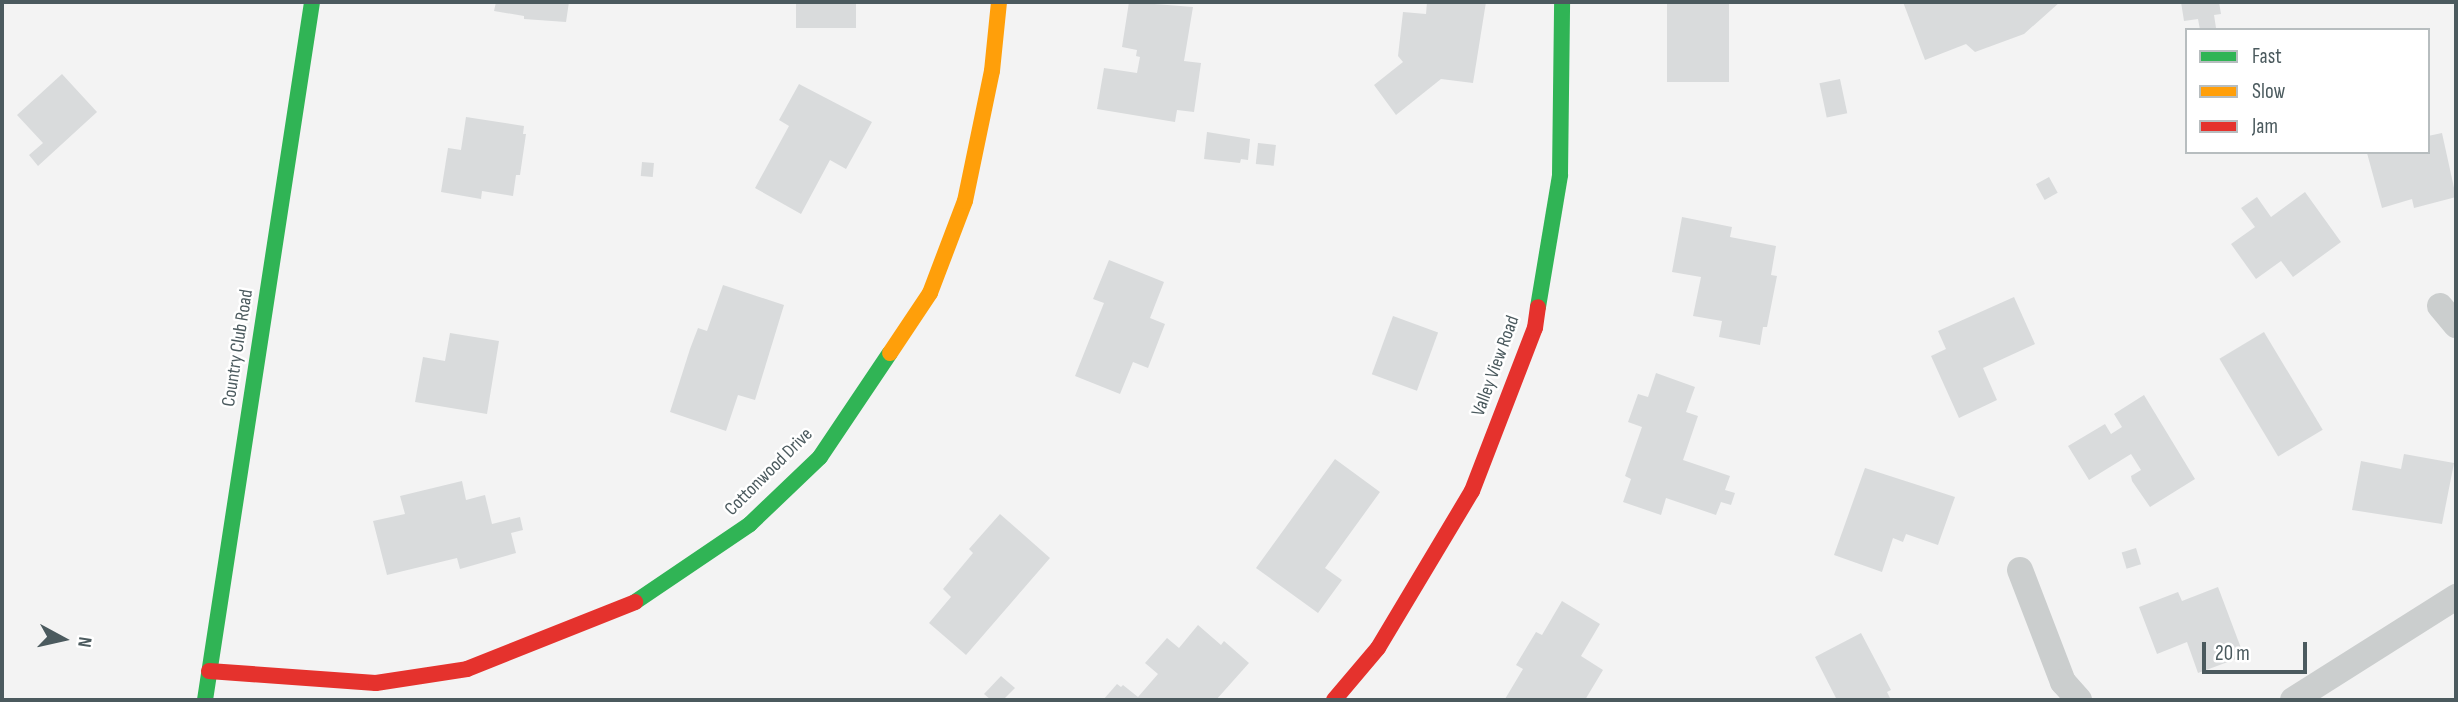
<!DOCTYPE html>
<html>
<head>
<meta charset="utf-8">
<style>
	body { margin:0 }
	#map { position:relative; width:2458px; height:702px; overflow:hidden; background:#f3f3f3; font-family:"Sofia Sans Condensed",sans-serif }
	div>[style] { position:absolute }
	.building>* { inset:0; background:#d9dbdc; transform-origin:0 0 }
	.street>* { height:26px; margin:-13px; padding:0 13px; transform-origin:13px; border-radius:13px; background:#cbcece }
	.fast>* { height:16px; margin:-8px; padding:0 8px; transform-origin:8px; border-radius:8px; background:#30b455 }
	.slow>* { height:16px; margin:-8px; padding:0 8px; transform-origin:8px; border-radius:8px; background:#ff9f0a }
	.jam>* { height:16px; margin:-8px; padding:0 8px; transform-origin:8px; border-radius:8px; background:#e5322d }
	span { translate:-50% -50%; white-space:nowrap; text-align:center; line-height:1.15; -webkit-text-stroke:5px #fff; paint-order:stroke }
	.street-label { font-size:19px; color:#4b5a5e }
	.frame { position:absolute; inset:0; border:4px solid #4b5a5e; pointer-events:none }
	.legend { position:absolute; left:2185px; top:28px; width:245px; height:126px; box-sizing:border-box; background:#fff; border:2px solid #b7bdbf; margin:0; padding:9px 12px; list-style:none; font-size:21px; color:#4b5a5e }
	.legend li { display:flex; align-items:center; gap:14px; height:35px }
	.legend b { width:35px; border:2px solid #b7bdbf }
	.north { position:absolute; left:28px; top:604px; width:70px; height:70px; -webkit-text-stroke:5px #fff; paint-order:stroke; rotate:98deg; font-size:19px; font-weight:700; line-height:28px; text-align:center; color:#4b5a5e }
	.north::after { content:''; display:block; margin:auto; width:24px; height:32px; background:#4b5a5e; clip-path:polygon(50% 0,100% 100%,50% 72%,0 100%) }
	.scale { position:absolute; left:2202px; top:642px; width:105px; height:32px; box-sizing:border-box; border:4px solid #4b5a5e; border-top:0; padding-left:9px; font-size:21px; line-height:24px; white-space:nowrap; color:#4b5a5e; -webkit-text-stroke:5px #fff; paint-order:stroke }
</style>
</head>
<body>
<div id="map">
	<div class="building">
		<i style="clip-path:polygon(496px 2px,569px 2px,566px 22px,524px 19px,524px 16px,494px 11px)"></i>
		<i style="left:796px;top:2px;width:60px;height:26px"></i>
		<i style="clip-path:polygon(1129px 2px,1193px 7px,1184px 61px,1201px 63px,1194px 112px,1177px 110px,1175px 122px,1097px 109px,1104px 68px,1137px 73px,1140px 57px,1136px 56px,1137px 50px,1122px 47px)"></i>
		<i style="clip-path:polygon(1427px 2px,1486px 2px,1473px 83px,1441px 79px,1396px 115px,1374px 85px,1403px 62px,1398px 56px,1403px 12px,1426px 14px)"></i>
		<i style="left:1667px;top:2px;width:62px;height:80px"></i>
		<i style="clip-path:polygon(1903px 2px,2060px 2px,2024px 34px,1975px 52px,1966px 44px,1925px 60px)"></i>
		<i style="clip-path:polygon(2181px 2px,2219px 2px,2221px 14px,2214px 15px,2216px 28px,2200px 30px,2198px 19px,2184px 21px)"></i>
		<i style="clip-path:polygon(62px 74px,97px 112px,38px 166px,29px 155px,43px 143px,17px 115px)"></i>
		<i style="left:1840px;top:79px;width:35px;height:21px;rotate:78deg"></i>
		<i style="clip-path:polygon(799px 84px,872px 122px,846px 169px,830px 160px,801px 214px,755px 188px,789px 126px,779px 120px)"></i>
		<i style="clip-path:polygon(466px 117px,524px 126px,523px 134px,526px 134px,520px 175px,516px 175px,513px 196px,482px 191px,481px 199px,441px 192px,448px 148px,461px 150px)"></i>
		<i style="clip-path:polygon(1207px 132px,1250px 139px,1248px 160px,1241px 159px,1240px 163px,1204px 159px)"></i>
		<i style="clip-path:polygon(2442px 133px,2456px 197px,2414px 208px,2412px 199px,2382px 208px,2367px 153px,2428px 152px,2428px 136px)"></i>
		<i style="left:1258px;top:143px;width:18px;height:21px;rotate:6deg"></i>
		<i style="left:642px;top:162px;width:12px;height:14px;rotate:5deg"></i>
		<i style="left:2049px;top:177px;width:18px;height:15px;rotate:61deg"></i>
		<i style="clip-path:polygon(2305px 192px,2341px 242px,2293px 277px,2281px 261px,2256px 279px,2231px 244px,2255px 227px,2241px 208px,2257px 197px,2271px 217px)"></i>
		<i style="clip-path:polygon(1682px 217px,1732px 227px,1730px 237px,1776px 246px,1771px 275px,1777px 276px,1767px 327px,1763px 327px,1760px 345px,1719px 337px,1722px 321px,1693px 316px,1701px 277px,1672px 272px)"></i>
		<i style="clip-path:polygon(1109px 260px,1164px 282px,1150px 318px,1165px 324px,1148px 368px,1133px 362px,1120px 394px,1075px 376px,1104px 303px,1093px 299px)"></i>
		<i style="clip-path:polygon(723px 285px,784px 305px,755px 400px,738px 395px,726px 431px,670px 412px,690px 349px,698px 328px,707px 331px)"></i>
		<i style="clip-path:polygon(2014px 297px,2035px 344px,1983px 368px,1997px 400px,1959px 418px,1931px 356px,1946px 349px,1938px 331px)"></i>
		<i style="left:1393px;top:316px;width:48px;height:62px;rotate:20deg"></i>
		<i style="left:2264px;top:332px;width:114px;height:52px;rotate:59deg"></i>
		<i style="clip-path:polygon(450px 333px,499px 341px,487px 414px,415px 402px,423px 357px,445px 361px)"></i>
		<i style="clip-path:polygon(1656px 373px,1695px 387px,1686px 412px,1698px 416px,1683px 460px,1730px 476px,1725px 490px,1735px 493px,1731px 505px,1721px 502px,1716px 515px,1666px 498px,1661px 515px,1623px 502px,1631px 479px,1625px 476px,1642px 427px,1628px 422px,1638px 394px,1648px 397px)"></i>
		<i style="clip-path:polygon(2144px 395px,2195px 479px,2150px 507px,2132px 481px,2131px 476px,2141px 470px,2131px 454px,2089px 480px,2068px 446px,2105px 424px,2111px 434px,2122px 427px,2114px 414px)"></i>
		<i style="clip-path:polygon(2404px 454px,2454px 463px,2442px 524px,2352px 510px,2361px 461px,2401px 469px)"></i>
		<i style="clip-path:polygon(1335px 459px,1380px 492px,1325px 568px,1342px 580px,1318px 613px,1256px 568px)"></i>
		<i style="clip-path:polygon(1865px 468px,1955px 497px,1938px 545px,1906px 534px,1903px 542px,1893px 538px,1882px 572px,1834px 555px)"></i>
		<i style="clip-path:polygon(462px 481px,466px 500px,485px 495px,492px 524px,520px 517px,523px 530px,511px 533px,516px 553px,460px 569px,457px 558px,387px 575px,373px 521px,405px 514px,400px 496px)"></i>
		<i style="clip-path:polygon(1000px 514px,1050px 558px,966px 655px,929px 623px,951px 597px,943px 589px,973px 553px,969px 549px)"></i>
		<i style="left:2136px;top:548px;width:17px;height:15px;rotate:73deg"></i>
		<i style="clip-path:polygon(2218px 587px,2244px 656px,2198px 673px,2187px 642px,2157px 654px,2139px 607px,2178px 592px,2182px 601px)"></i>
		<i style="clip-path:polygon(1562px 601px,1600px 624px,1581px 656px,1603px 670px,1585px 700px,1508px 700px,1505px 699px,1523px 669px,1516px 665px,1536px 632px,1542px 635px)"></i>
		<i style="clip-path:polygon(1198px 625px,1221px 645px,1224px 641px,1249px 663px,1216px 700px,1103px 700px,1117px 684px,1121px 687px,1123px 685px,1138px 697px,1158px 674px,1145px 663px,1167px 638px,1179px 648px)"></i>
		<i style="clip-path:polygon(1861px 633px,1891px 690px,1887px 692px,1891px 700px,1837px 700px,1815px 657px)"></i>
		<i style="clip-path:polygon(1001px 676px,1015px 688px,1003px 700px,991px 700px,984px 694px)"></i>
	</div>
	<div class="street">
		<i style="left:2440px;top:306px;width:25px;rotate:50deg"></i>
		<i style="left:2020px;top:570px;width:120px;rotate:69deg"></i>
		<i style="left:2063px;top:682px;width:24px;rotate:48deg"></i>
		<i style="left:2293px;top:700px;width:193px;rotate:-32.3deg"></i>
	</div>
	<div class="fast">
		<i style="left:1538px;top:307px;width:134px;rotate:-80.5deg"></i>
		<i style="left:1560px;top:175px;width:173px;rotate:-89.3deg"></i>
		<i style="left:635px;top:602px;width:139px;rotate:-34.1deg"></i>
		<i style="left:750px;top:524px;width:97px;rotate:-43.7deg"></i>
		<i style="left:820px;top:457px;width:125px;rotate:-56.1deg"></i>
		<i style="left:205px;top:700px;width:706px;rotate:-81.28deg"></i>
	</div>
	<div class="slow">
		<i style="left:890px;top:353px;width:72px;rotate:-56.3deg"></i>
		<i style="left:930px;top:293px;width:98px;rotate:-69.2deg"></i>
		<i style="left:965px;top:201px;width:133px;rotate:-78.3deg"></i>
		<i style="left:992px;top:71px;width:69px;rotate:-84.2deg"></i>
	</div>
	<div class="jam">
		<i style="left:209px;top:671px;width:167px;rotate:4.1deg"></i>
		<i style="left:376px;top:683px;width:92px;rotate:-8.7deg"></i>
		<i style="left:467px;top:669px;width:181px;rotate:-21.7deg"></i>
		<i style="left:1334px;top:700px;width:68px;rotate:-49.8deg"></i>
		<i style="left:1378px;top:648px;width:183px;rotate:-59.1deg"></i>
		<i style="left:1472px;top:491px;width:175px;rotate:-68.9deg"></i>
		<i style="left:1535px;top:328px;width:21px;rotate:-82deg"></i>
	</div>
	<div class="street-label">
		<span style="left:238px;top:348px;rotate:-81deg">Country Club Road</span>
		<span style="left:1496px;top:366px;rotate:-70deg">Valley View Road</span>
		<span style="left:769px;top:472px;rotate:-45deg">Cottonwood Drive</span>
	</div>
	<div class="frame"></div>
	<ul class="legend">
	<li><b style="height:9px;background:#30b455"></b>Fast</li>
	<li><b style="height:9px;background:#ff9f0a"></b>Slow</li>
	<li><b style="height:9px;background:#e5322d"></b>Jam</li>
	</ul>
	<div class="north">N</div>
	<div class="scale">20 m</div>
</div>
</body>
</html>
